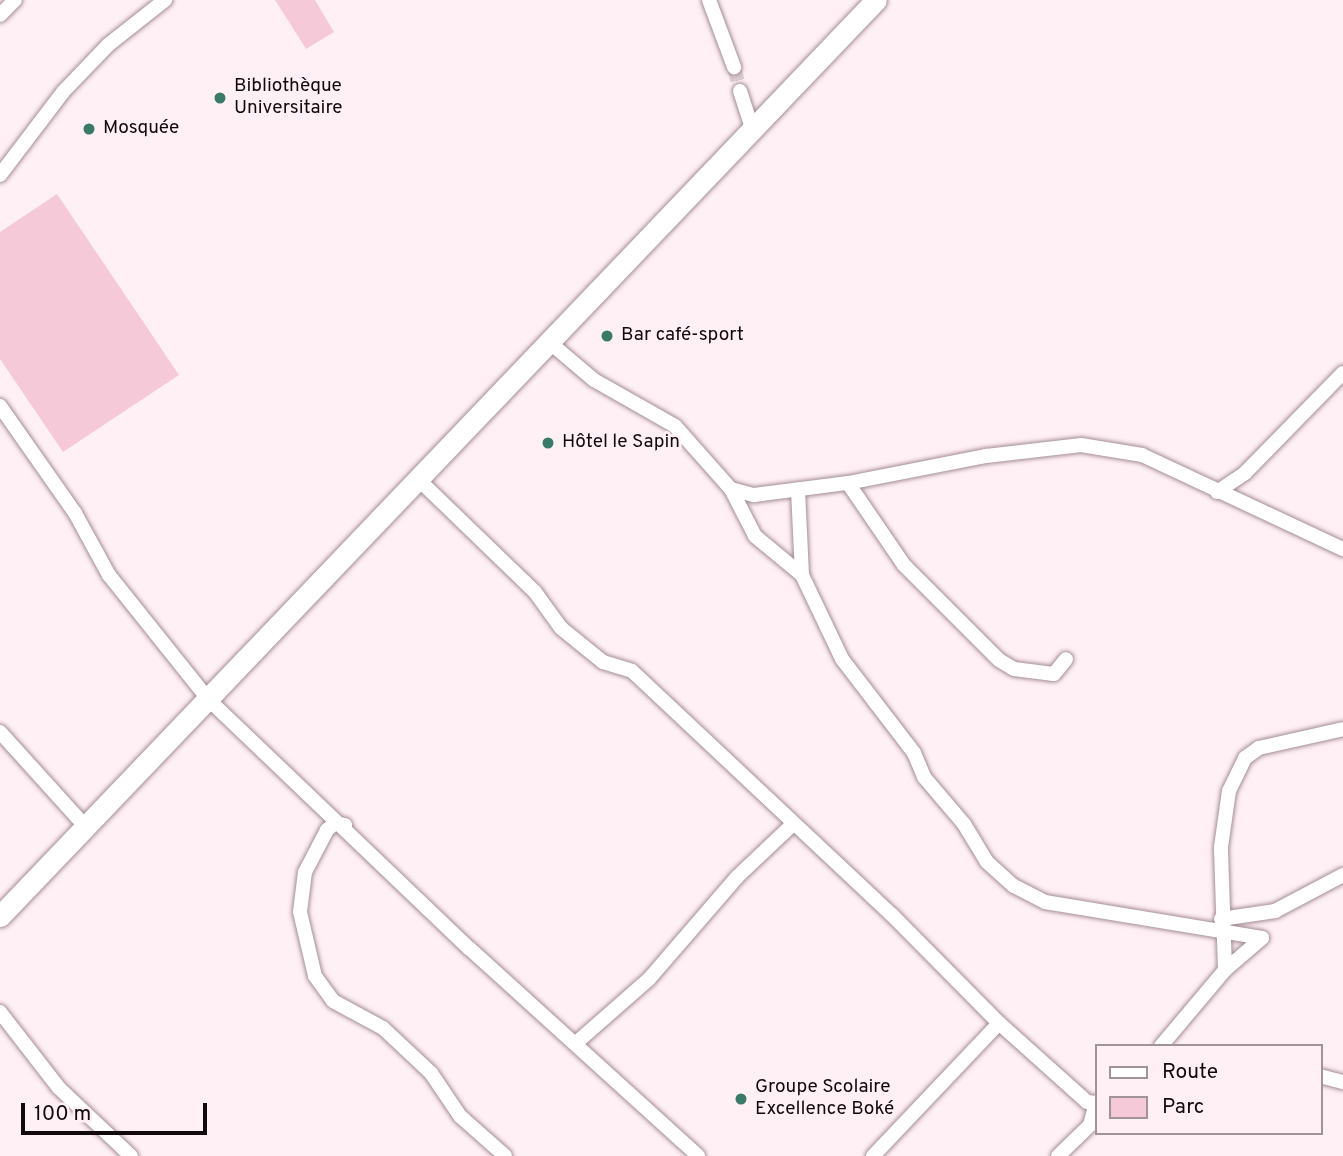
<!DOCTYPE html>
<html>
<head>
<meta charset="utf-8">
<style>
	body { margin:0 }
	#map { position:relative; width:1343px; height:1156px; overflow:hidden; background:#fff0f5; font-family:Overpass,sans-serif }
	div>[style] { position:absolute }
	.green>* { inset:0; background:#f6c9d9 }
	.minor-tunnel>* { height:14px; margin-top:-7px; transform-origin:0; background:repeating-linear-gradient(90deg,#dbcdd2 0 14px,transparent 0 21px) }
	.roads { filter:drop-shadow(0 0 2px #a48d95) drop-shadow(0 0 2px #a48d95) }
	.minor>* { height:14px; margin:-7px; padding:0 7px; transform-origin:7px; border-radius:7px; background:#fff }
	.highway>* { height:21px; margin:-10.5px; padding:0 10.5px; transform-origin:10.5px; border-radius:10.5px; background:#fff }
	.dots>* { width:19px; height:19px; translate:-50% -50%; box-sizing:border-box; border:4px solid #fff0f5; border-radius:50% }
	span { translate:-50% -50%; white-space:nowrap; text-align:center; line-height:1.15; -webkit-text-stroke:6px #fff0f5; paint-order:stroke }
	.poi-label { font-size:19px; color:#11090c }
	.left { translate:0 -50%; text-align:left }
	.legend { position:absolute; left:1095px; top:1044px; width:228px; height:91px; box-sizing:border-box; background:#fff0f5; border:2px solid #a09498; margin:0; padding:9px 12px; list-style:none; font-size:21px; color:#11090c }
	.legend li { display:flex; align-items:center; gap:14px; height:35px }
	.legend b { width:35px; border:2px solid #a09498 }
	.scale { position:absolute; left:21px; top:1103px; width:186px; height:32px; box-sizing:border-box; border:4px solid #11090c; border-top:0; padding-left:9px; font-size:21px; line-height:24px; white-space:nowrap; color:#11090c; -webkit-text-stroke:5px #fff0f5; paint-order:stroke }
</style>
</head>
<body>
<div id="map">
	<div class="green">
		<i style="clip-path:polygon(275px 0,315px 0,334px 32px,306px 49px)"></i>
		<i style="clip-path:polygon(57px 194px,179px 375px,63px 452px,0 359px,0 232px)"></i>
	</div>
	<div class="minor-tunnel">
		<i style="left:734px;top:67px;width:25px;rotate:76deg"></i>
	</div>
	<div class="roads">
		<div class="minor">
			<i style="left:709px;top:0;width:72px;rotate:69.5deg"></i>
			<i style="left:0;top:15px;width:21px;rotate:-45deg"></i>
			<i style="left:740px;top:91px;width:39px;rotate:72deg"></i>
			<i style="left:0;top:175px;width:104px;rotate:-52.8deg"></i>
			<i style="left:63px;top:92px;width:65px;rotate:-46.2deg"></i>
			<i style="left:108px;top:45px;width:73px;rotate:-38.3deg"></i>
			<i style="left:548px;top:341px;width:60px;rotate:40.3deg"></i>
			<i style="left:594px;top:380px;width:93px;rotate:29.6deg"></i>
			<i style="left:675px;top:426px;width:84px;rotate:48.4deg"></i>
			<i style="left:731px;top:489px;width:24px;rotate:15deg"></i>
			<i style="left:754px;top:495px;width:95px;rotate:-7.3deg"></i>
			<i style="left:848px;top:483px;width:141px;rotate:-11.1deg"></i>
			<i style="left:986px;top:456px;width:96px;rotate:-6.6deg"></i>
			<i style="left:1081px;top:445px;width:62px;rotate:9.3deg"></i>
			<i style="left:1142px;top:455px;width:222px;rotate:25.1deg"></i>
			<i style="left:0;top:406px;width:131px;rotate:55deg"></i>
			<i style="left:75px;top:513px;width:71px;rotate:61.3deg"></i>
			<i style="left:109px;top:575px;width:159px;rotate:51.4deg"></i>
			<i style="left:208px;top:699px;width:361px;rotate:43.7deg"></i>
			<i style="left:469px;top:948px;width:309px;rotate:42.2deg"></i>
			<i style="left:417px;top:478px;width:164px;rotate:44deg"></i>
			<i style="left:535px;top:592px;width:44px;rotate:54.2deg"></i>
			<i style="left:561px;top:628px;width:54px;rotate:39deg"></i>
			<i style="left:603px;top:662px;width:30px;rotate:17deg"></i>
			<i style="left:632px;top:671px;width:357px;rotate:43.2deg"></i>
			<i style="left:892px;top:915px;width:152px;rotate:45.3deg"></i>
			<i style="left:999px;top:1023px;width:118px;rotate:41.9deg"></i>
			<i style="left:1087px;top:1102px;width:9px;rotate:6deg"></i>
			<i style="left:848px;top:483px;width:99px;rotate:55.7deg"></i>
			<i style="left:904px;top:565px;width:134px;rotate:45deg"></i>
			<i style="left:999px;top:660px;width:17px;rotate:31deg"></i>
			<i style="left:1014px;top:669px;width:40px;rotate:7.1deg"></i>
			<i style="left:1054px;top:674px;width:19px;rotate:-51deg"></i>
			<i style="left:731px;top:489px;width:53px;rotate:62.9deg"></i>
			<i style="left:755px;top:536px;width:61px;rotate:39.7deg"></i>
			<i style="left:798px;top:490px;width:85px;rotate:87.3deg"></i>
			<i style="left:802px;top:575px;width:93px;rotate:64.5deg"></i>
			<i style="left:842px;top:659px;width:118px;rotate:52.5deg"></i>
			<i style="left:914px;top:753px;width:26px;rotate:67deg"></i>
			<i style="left:924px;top:777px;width:62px;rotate:49.6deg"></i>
			<i style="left:964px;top:824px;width:44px;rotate:58.8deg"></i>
			<i style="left:987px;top:862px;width:36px;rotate:42deg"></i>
			<i style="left:1014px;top:886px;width:35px;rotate:27deg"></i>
			<i style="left:1045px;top:902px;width:220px;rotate:9.4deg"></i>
			<i style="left:1217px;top:492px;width:34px;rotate:-34deg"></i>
			<i style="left:1245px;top:473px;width:140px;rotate:-45.6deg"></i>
			<i style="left:0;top:732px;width:127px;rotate:47.9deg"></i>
			<i style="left:345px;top:825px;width:10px;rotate:-169deg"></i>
			<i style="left:335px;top:823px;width:11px;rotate:139deg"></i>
			<i style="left:327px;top:830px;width:47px;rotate:117.6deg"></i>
			<i style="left:305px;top:872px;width:40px;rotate:97.1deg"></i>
			<i style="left:300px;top:912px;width:66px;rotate:76.8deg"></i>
			<i style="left:315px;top:976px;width:31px;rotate:54deg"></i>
			<i style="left:333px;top:1001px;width:57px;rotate:28.4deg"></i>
			<i style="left:383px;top:1028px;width:66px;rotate:43.2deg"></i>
			<i style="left:431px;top:1073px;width:52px;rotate:56deg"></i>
			<i style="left:460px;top:1116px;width:60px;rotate:41.6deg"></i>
			<i style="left:1221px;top:919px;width:55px;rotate:-8.4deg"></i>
			<i style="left:1275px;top:911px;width:77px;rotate:-27.9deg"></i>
			<i style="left:1225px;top:970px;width:123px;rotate:-91.9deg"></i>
			<i style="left:1221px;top:847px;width:57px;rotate:-81.9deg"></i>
			<i style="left:1229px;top:791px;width:37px;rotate:-64deg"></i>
			<i style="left:1245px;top:758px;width:17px;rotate:-36deg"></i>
			<i style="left:1259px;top:748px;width:86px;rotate:-12.7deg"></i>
			<i style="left:0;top:1012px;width:96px;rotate:52.2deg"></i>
			<i style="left:59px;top:1088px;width:99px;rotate:43.4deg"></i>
			<i style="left:576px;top:1043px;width:97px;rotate:-41.2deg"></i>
			<i style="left:649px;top:979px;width:135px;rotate:-49.2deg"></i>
			<i style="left:737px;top:877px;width:77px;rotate:-43.4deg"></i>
			<i style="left:1161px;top:1046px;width:99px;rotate:-49.9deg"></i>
			<i style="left:1225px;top:970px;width:49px;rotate:-40.9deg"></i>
			<i style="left:1320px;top:1076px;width:24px;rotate:15deg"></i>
			<i style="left:873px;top:1156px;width:183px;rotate:-46.5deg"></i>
			<i style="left:1058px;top:1156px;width:45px;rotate:-44.1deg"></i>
			<i style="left:1090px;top:1125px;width:23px;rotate:-75deg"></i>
		</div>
		<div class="highway">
			<i style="left:0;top:916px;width:1267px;rotate:-46.28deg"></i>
		</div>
	</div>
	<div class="dots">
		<i style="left:220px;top:98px;background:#397a69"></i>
		<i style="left:89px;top:129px;background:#397a69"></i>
		<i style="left:607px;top:336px;background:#397a69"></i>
		<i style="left:548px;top:443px;background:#397a69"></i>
		<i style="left:741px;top:1099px;background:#397a69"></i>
	</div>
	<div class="poi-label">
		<span class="left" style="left:234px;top:98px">Bibliothèque<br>Universitaire</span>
		<span class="left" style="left:103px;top:129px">Mosquée</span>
		<span class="left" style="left:621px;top:336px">Bar café-sport</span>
		<span class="left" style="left:562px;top:443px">Hôtel le Sapin</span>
		<span class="left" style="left:755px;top:1099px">Groupe Scolaire<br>Excellence Boké</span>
	</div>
	<ul class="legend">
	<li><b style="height:9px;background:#fff"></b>Route</li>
	<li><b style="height:19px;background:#f6c9d9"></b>Parc</li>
	</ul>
	<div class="scale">100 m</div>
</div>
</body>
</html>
